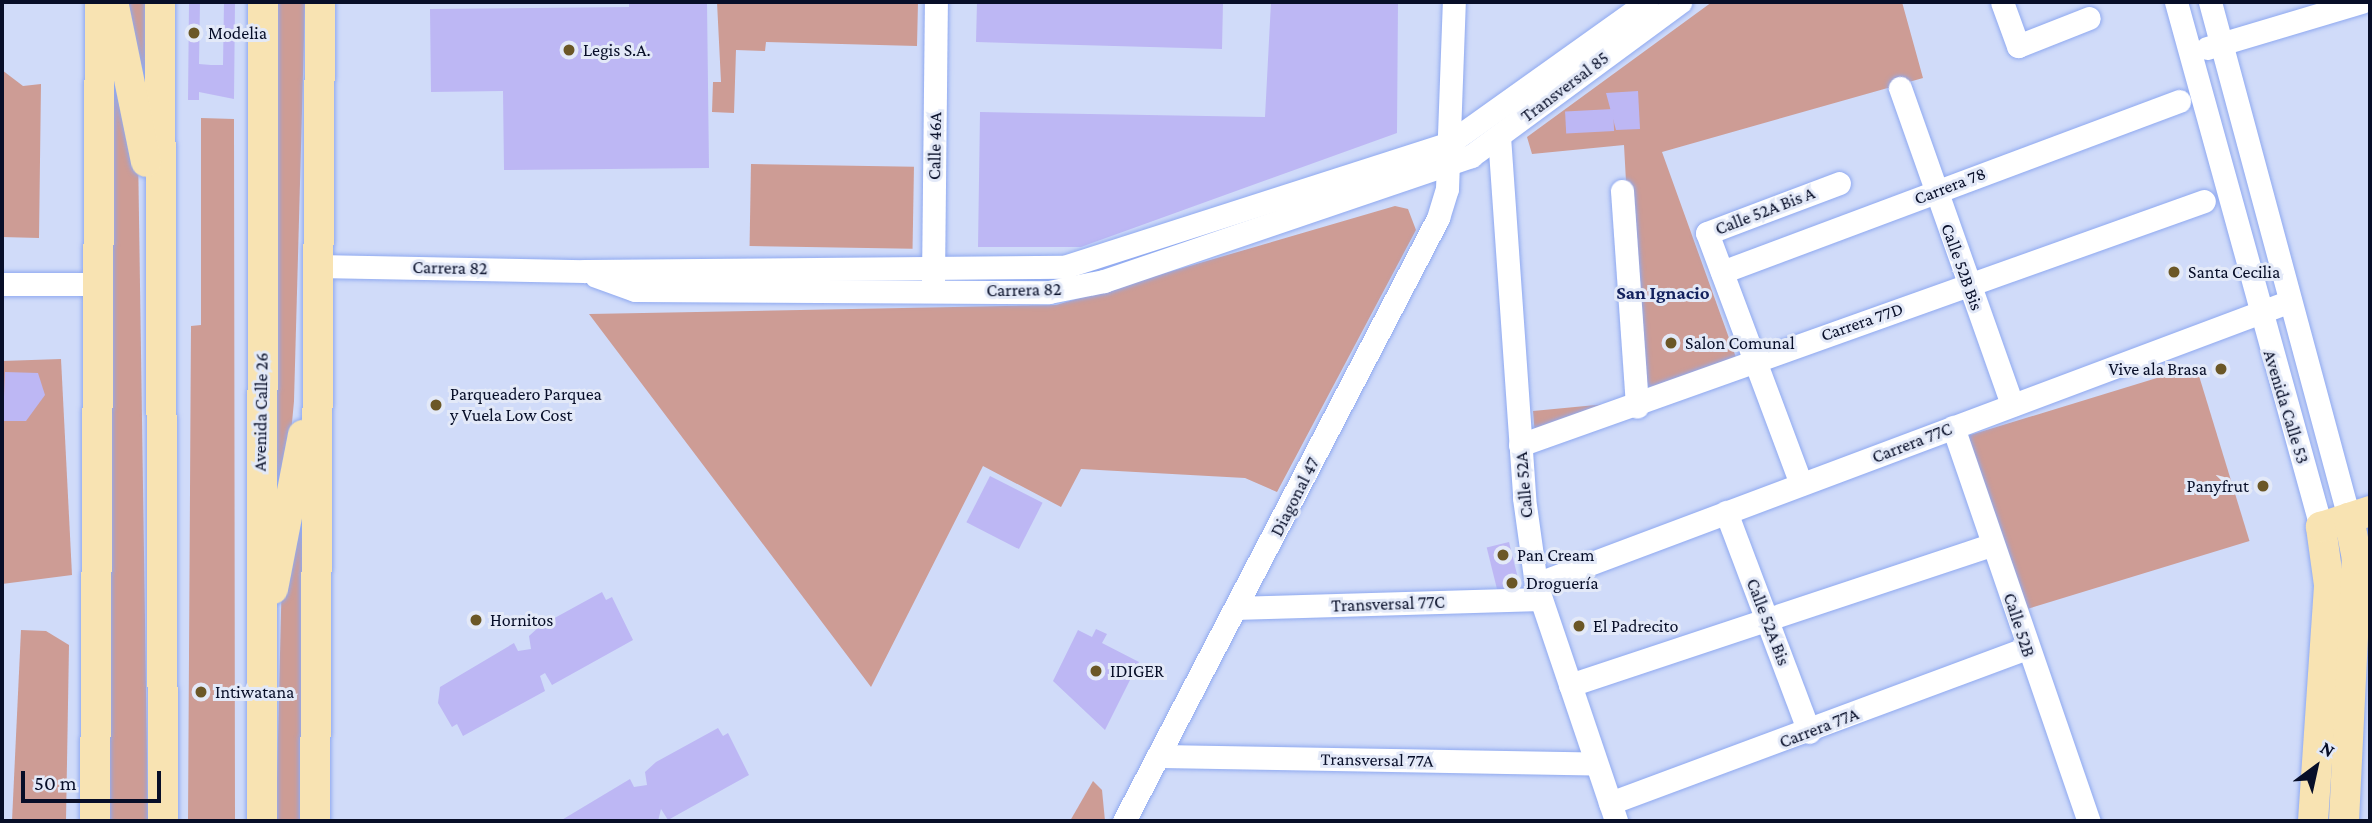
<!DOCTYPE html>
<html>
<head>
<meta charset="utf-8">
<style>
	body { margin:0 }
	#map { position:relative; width:2372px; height:823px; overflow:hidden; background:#d0dbf9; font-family:"Crimson Pro",serif }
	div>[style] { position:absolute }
	.green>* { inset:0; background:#cd9c95; transform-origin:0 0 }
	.building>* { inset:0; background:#bdb7f4; transform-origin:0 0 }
	.roads { filter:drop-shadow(0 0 2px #8fa9f0) drop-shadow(0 0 2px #8fa9f0) }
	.minor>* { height:23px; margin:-11.5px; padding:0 11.5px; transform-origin:11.5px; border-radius:11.5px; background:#fff }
	.major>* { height:30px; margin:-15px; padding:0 15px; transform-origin:15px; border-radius:15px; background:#f8e3b2 }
	.dots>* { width:19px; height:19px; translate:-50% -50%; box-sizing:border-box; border:4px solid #e3e9f8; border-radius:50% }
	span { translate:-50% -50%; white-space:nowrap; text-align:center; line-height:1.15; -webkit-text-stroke:6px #e3e9f8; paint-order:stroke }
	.poi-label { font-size:18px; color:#070e28 }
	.left { translate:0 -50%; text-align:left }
	.right { translate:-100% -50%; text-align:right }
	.street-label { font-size:18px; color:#070e28 }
	.neighbourhood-label { font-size:19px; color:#14225e; font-weight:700 }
	.frame { position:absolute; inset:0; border:4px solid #070e28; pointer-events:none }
	.north { position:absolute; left:2281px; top:732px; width:70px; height:70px; -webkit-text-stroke:5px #e3e9f8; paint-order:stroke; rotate:33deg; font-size:19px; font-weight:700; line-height:28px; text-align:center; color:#070e28 }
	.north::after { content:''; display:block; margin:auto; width:24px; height:32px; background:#070e28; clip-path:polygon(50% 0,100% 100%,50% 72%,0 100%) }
	.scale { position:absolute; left:21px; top:771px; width:140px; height:32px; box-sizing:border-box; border:4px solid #070e28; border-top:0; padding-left:9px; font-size:21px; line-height:24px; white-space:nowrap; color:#070e28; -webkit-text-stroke:5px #e3e9f8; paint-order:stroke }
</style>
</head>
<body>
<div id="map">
	<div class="green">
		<i style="clip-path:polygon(124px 2px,153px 2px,151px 127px)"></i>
		<i style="clip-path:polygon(275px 2px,305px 2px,294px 401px,288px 466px,271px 526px)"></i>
		<i style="clip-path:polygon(717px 2px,918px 2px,917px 46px,766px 42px,765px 51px,736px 50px,734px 113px,712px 112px,713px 82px,721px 82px)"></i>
		<i style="clip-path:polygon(1712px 2px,1902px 2px,1923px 78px,1662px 152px,1738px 363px,1638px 402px,1535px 436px,1533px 411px,1638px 401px,1624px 145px,1532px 154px,1527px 137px)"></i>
		<i style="clip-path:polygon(111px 51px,138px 151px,148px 821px,106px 821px)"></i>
		<i style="clip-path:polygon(2px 70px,23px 86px,41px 84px,39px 238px,2px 237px)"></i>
		<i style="clip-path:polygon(201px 118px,234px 119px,235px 821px,188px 821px,191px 326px,201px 325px)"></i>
		<i style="left:751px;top:164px;width:163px;height:82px;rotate:1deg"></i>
		<i style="clip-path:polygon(1395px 206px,1408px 209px,1416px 230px,1277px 492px,1245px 478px,1081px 469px,1061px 507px,983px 466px,871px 687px,589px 314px,1056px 305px)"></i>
		<i style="clip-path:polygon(61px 359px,72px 575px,2px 584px,2px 361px)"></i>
		<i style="left:2196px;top:366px;width:183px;height:243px;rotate:73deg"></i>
		<i style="clip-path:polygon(304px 481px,304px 821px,276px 821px,282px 571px)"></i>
		<i style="clip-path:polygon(21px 630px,46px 631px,69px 645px,66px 821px,12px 821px)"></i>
		<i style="clip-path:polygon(1093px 781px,1102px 790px,1105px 821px,1070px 821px)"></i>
	</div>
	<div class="building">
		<i style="clip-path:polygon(189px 2px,200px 2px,199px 64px,211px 65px,223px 65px,224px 2px,235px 2px,234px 99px,199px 92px,199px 100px,188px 100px)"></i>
		<i style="clip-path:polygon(629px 2px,707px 2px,709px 168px,504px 170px,503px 91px,431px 92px,430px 9px,629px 7px)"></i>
		<i style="clip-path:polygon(977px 2px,1223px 2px,1222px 49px,976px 42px)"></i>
		<i style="clip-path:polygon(1271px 2px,1398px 2px,1397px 133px,1081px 247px,978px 247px,980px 112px,1265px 117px)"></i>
		<i style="clip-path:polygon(1638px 91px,1640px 129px,1616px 130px,1606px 93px)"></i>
		<i style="left:1613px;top:109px;width:22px;height:48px;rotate:87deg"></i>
		<i style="clip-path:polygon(5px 372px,38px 373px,45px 395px,26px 421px,3px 421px)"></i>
		<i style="left:990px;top:476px;width:59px;height:52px;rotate:27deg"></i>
		<i style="left:1509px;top:542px;width:45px;height:23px;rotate:76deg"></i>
		<i style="clip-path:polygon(602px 592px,606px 600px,612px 597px,633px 640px,552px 685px,545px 673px,540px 676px,545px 691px,463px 736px,457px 724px,452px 727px,438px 703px,440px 687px,514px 643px,518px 651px,531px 649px,529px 636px,540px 626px)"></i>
		<i style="clip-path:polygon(1096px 629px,1107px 634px,1102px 643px,1139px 662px,1105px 730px,1053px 681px,1078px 630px,1092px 637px)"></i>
		<i style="clip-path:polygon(718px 728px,723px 736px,728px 733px,749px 775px,668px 820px,661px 809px,658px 821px,560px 821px,630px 779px,634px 787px,647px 785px,645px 772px,656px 762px)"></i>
	</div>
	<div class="roads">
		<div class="minor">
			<i style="left:2002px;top:2px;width:47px;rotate:70deg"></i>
			<i style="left:2018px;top:46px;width:76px;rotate:-21.5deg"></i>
			<i style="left:2176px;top:2px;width:545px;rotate:74.56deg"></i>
			<i style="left:2210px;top:2px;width:534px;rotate:74.92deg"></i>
			<i style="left:2207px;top:48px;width:161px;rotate:-16.6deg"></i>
			<i style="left:1900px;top:88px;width:336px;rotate:70.5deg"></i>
			<i style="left:1499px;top:136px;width:363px;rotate:86deg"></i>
			<i style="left:1524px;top:498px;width:87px;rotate:82.1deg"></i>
			<i style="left:1536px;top:584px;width:250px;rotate:71.3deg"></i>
			<i style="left:1622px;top:191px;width:216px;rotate:86deg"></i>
			<i style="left:317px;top:266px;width:267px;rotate:1.1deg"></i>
			<i style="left:584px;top:271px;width:480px;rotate:-0.5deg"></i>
			<i style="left:1064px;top:267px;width:403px;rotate:-17.8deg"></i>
			<i style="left:1448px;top:144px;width:244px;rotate:-35.5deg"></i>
			<i style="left:1722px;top:272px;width:488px;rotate:-20.5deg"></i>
			<i style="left:596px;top:276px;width:41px;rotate:19.7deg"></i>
			<i style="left:635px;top:290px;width:414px;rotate:0.3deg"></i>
			<i style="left:1049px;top:292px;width:56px;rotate:-11.3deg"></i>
			<i style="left:1104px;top:281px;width:388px;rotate:-18.8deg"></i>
			<i style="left:1471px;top:156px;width:260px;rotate:-36.4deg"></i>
			<i style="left:933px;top:281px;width:279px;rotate:-89.4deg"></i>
			<i style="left:2px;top:284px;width:97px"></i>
			<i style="left:1953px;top:427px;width:417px;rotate:71deg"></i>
			<i style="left:1520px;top:445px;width:726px;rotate:-19.63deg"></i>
			<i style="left:1801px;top:484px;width:268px;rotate:-110.5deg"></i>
			<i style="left:1707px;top:233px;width:141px;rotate:-20.7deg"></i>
			<i style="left:1726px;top:512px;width:235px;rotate:69.3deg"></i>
			<i style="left:1536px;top:584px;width:803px;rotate:-20.56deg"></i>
			<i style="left:1237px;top:608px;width:302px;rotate:-1.7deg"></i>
			<i style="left:1570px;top:685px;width:445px;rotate:-18.4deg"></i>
			<i style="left:1158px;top:756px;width:437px;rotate:1deg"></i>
			<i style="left:1610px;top:803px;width:444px;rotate:-20.4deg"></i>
			<i style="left:1124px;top:821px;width:680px;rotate:-62.49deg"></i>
			<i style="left:1438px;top:218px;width:30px;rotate:-73deg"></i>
			<i style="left:1447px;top:189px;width:187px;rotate:-87.9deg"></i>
		</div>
		<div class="major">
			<i style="left:160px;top:2px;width:819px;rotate:89.79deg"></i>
			<i style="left:114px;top:6px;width:159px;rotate:78.4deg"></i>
			<i style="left:273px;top:589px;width:157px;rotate:-79deg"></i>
			<i style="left:95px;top:821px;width:819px;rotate:-89.65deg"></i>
			<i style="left:262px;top:821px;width:819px;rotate:-89.93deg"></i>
			<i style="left:315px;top:821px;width:819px;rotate:-89.65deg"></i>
			<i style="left:2313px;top:821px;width:237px;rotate:-86.1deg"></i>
			<i style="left:2329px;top:585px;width:59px;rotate:-97.9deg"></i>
			<i style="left:2321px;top:527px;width:52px;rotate:-18.1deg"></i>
			<i style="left:2344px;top:821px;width:262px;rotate:-87.2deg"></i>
			<i style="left:2357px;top:559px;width:42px;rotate:-101deg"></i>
		</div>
	</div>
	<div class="dots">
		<i style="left:194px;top:33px;background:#6b5726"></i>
		<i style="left:569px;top:50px;background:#6b5726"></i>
		<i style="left:2174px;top:272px;background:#6b5726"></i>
		<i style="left:1671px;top:343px;background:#6b5726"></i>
		<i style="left:2221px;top:369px;background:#6b5726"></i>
		<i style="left:436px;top:405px;background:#6b5726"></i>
		<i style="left:2263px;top:486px;background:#6b5726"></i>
		<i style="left:1503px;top:555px;background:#6b5726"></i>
		<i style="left:1512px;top:583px;background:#6b5726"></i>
		<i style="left:476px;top:620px;background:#6b5726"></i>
		<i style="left:1579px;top:626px;background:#6b5726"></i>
		<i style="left:1096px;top:671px;background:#6b5726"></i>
		<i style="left:201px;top:692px;background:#6b5726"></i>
	</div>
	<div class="poi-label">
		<span class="left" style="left:208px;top:33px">Modelia</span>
		<span class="left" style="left:583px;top:50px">Legis S.A.</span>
		<span class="left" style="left:2188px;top:272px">Santa Cecilia</span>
		<span class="left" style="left:1685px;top:343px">Salon Comunal</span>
		<span class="right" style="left:2207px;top:369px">Vive ala Brasa</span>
		<span class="left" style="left:450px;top:405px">Parqueadero Parquea<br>y Vuela Low Cost</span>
		<span class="right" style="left:2249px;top:486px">Panyfrut</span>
		<span class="left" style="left:1517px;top:555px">Pan Cream</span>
		<span class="left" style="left:1526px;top:583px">Droguería</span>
		<span class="left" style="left:490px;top:620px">Hornitos</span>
		<span class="left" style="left:1593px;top:626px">El Padrecito</span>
		<span class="left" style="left:1110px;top:671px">IDIGER</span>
		<span class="left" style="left:215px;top:692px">Intiwatana</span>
	</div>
	<div class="street-label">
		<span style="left:1565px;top:87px;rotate:-37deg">Transversal 85</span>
		<span style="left:935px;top:146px;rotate:-89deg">Calle 46A</span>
		<span style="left:1950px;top:186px;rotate:-21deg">Carrera 78</span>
		<span style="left:1765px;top:211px;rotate:-21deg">Calle 52A Bis A</span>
		<span style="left:1962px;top:267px;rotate:70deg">Calle 52B Bis</span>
		<span style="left:450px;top:268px;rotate:1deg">Carrera 82</span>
		<span style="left:1024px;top:290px;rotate:-1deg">Carrera 82</span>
		<span style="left:1862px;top:322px;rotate:-19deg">Carrera 77D</span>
		<span style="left:2286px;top:407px;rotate:73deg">Avenida Calle 53</span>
		<span style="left:261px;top:412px;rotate:-89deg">Avenida Calle 26</span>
		<span style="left:1912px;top:443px;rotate:-21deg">Carrera 77C</span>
		<span style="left:1524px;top:485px;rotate:-95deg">Calle 52A</span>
		<span style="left:1295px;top:497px;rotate:-63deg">Diagonal 47</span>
		<span style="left:1388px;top:604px;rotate:-2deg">Transversal 77C</span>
		<span style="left:1768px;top:622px;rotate:69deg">Calle 52A Bis</span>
		<span style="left:2019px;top:625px;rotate:72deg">Calle 52B</span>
		<span style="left:1819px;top:728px;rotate:-21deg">Carrera 77A</span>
		<span style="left:1377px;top:760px;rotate:1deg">Transversal 77A</span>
	</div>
	<div class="neighbourhood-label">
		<span style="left:1663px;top:293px">San Ignacio</span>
	</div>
	<div class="frame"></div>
	<div class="north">N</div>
	<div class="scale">50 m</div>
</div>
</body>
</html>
